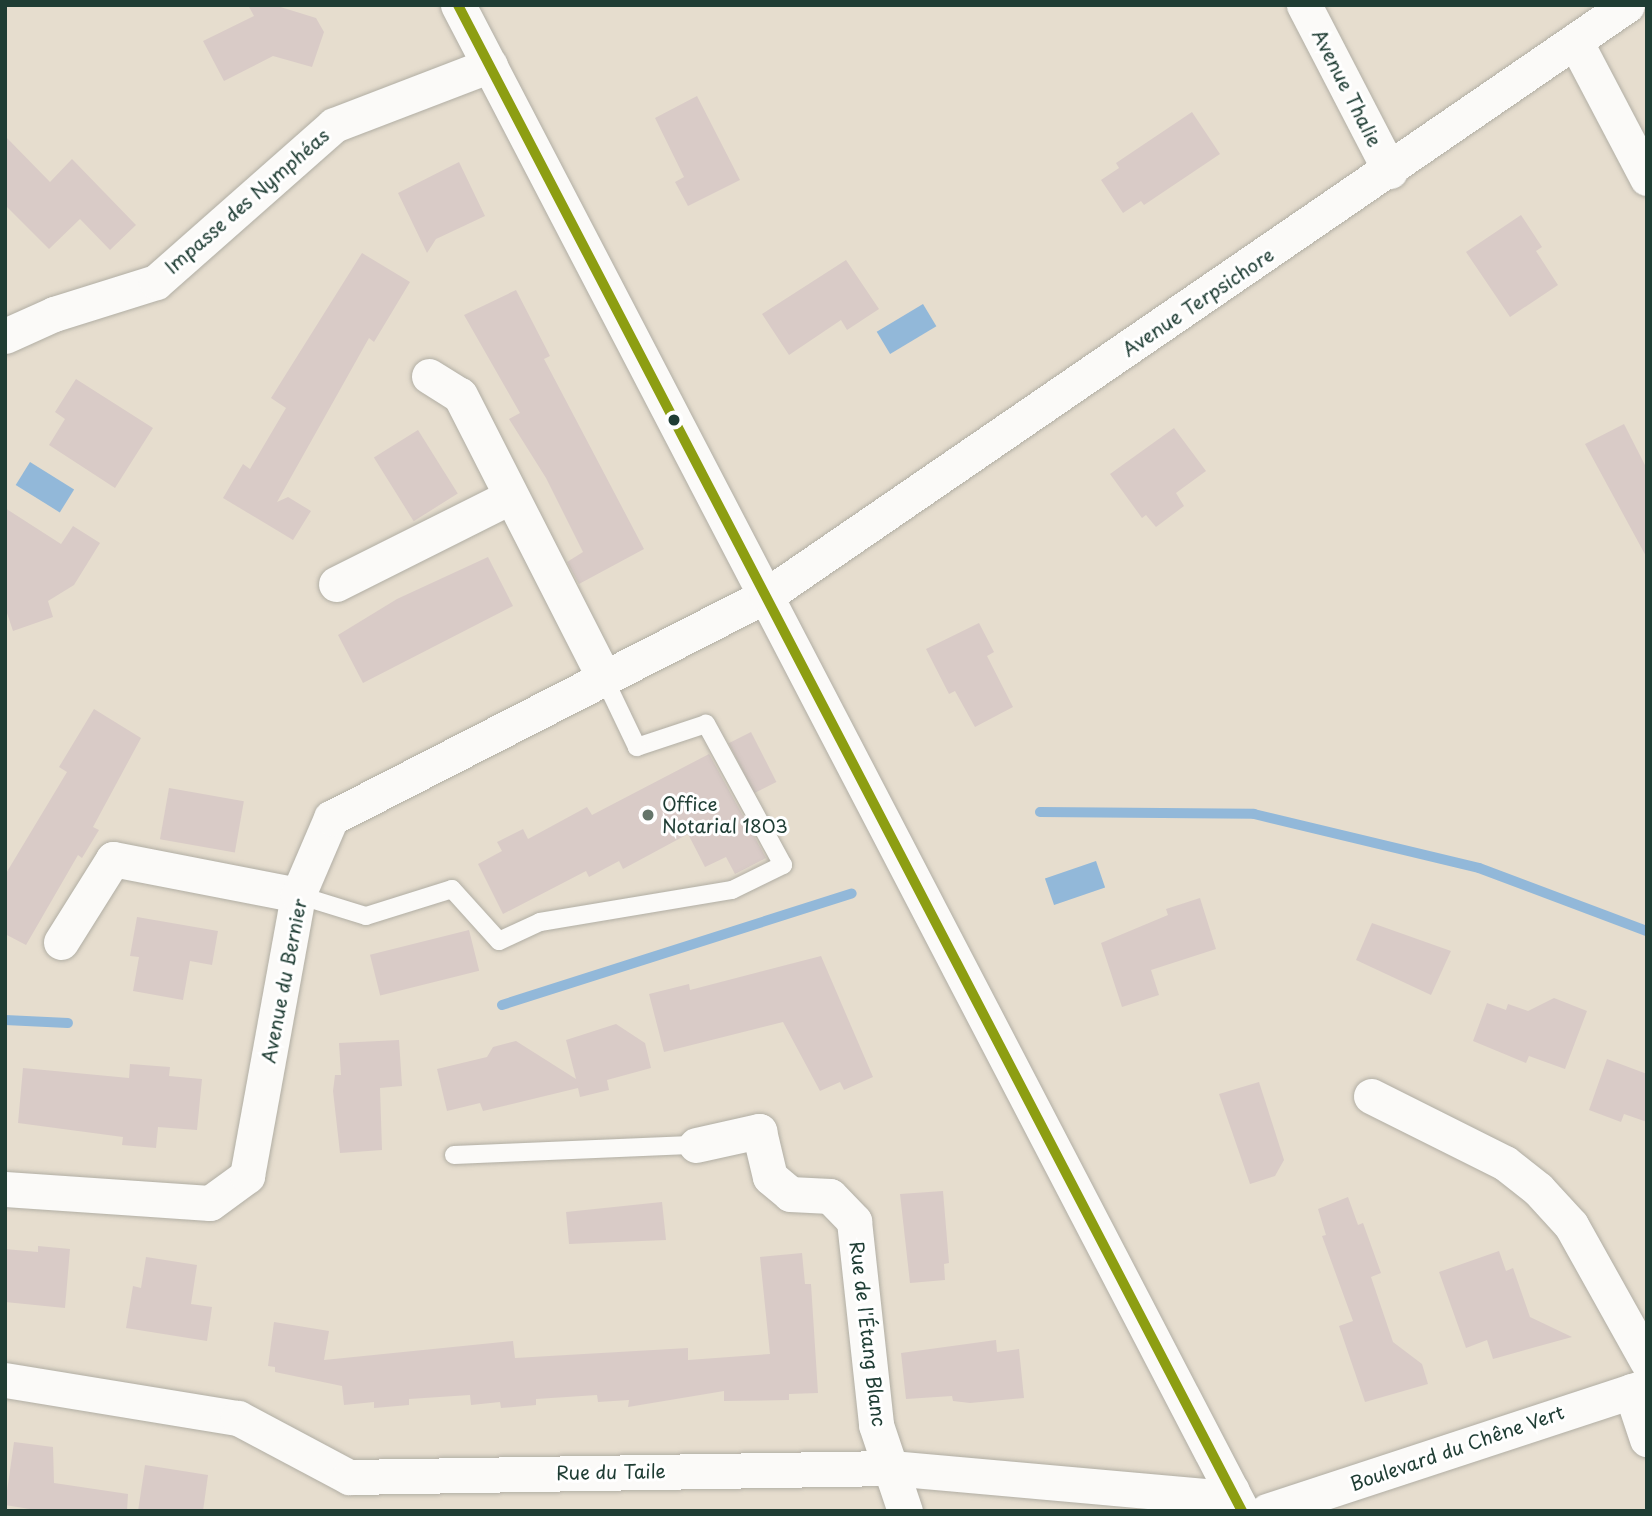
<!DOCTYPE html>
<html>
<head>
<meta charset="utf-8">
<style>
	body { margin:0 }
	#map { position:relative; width:1652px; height:1516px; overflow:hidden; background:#e6ddce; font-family:"Playpen Sans",sans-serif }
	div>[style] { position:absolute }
	.water>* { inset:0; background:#92b8d9; transform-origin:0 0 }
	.stream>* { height:10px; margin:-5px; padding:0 5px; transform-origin:5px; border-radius:5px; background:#92b8d9 }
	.building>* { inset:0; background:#d9cbc7; transform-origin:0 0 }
	.roads { filter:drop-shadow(0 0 2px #b1aea4) drop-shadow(0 0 2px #b1aea4) }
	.lane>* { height:18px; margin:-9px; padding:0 9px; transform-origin:9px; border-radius:9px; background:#fbfaf8 }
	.street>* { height:35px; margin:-17.5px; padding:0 17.5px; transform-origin:17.5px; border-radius:17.5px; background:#fbfaf8 }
	.bus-1>* { height:10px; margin:-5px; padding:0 5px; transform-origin:5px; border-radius:5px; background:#8d9e12 }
	.dots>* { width:19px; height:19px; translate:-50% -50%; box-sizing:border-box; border:4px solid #fff; border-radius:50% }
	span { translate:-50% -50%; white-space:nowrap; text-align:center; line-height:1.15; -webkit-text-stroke:6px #fff; paint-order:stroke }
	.street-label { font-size:19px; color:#1f3d34 }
	.poi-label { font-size:19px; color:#1f3d34 }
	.left { translate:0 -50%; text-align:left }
	.frame { position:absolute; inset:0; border:7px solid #1f3d34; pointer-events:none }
</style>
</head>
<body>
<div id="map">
	<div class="water">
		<i style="left:923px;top:304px;width:26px;height:54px;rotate:59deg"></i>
		<i style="left:30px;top:462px;width:52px;height:27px;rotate:32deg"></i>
		<i style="left:1096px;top:861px;width:28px;height:54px;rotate:71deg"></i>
	</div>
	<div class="stream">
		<i style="left:1040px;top:812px;width:214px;rotate:0.5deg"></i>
		<i style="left:1254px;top:814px;width:231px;rotate:13.5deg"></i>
		<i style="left:1479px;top:868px;width:179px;rotate:20.6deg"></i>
		<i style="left:502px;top:1005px;width:367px;rotate:-17.7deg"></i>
		<i style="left:5px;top:1020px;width:63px;rotate:2.7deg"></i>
	</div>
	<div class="building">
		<i style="clip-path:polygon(248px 5px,274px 5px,316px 18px,324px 32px,312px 67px,273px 56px,224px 81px,203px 41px,254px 16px)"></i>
		<i style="clip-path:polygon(697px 96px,740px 180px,688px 206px,675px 182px,684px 177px,655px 118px)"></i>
		<i style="clip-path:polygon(1192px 112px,1220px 154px,1144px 205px,1141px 201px,1123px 213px,1101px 180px,1119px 168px,1116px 163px)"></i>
		<i style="clip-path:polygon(5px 136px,50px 182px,72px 159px,136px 225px,110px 250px,80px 219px,49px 249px,5px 205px)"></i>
		<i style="clip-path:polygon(459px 162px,485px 216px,436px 239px,427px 253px,398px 193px)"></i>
		<i style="clip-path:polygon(1521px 215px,1542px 247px,1536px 251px,1558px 285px,1510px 317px,1466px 252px)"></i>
		<i style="clip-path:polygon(362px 253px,410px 282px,374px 342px,369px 338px,277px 502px,288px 497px,311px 511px,293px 540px,223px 498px,243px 464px,250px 469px,286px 408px,271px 398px)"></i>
		<i style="clip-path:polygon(846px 260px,879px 309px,847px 330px,841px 320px,789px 355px,762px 314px)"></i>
		<i style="clip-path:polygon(516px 290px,550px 356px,544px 359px,644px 549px,579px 584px,567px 562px,583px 552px,546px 478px,509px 419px,520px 413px,464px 315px)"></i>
		<i style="clip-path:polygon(76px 379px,153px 428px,115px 488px,49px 445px,65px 419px,55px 412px)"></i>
		<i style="clip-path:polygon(1624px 424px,1647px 469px,1647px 558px,1585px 444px)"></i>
		<i style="clip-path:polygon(1174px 428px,1206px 471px,1176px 493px,1184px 506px,1156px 527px,1146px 515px,1142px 518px,1110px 474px)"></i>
		<i style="left:418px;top:430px;width:75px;height:52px;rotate:58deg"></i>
		<i style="clip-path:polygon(5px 508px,61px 544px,73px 526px,100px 543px,74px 585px,48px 601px,53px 617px,13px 631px,5px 607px)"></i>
		<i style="clip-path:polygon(488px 557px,513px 606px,363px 683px,338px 635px,397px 599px)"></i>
		<i style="clip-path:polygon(979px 623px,994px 652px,987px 656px,1013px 707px,975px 727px,955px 691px,949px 694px,926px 649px)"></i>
		<i style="clip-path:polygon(94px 709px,141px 738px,93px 827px,99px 830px,82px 858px,78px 855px,26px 945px,5px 934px,5px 875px,67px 772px,59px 767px)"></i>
		<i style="left:751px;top:732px;width:56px;height:25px;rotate:63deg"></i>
		<i style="clip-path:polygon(709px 754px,766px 858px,735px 874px,726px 857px,705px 867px,688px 834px,623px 869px,619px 861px,589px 877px,586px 871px,503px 914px,478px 864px,502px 851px,497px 842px,523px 829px,528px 839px,587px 807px,592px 815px)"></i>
		<i style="left:169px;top:788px;width:76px;height:52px;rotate:10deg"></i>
		<i style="clip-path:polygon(1200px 898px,1216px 949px,1151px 970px,1159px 995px,1122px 1007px,1101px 943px,1168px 915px,1166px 909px)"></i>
		<i style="clip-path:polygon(137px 917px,218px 931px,212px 965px,190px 961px,183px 1000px,133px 991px,139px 957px,130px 956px)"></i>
		<i style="clip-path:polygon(1372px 923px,1451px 951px,1431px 995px,1356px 960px)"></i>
		<i style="left:469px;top:930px;width:42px;height:102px;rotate:76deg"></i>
		<i style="clip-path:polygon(821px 956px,873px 1077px,844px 1090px,840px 1082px,820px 1091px,783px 1022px,664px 1052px,649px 994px,689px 984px,690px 990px)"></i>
		<i style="clip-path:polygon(1554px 998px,1587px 1011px,1565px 1069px,1529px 1056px,1526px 1063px,1473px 1041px,1487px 1003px,1506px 1010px,1508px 1004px,1528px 1011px)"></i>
		<i style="clip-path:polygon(616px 1024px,645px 1043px,651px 1068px,607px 1080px,609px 1090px,580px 1097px,578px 1088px,483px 1111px,480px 1103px,447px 1111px,437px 1069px,487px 1057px,493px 1047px,516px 1041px,576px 1079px,566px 1040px)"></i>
		<i style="clip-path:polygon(399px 1040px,402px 1086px,380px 1088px,382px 1150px,340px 1153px,333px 1091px,335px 1075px,341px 1075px,339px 1043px)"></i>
		<i style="clip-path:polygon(1607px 1059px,1647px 1074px,1647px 1122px,1624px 1114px,1621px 1122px,1589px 1110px)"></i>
		<i style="clip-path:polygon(130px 1064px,170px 1067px,169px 1076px,202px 1079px,197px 1130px,158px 1127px,156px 1148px,122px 1145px,123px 1137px,18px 1123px,23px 1068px,129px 1078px)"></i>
		<i style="clip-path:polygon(1259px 1082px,1284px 1160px,1275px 1176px,1250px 1184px,1219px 1094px)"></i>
		<i style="clip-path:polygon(943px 1191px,949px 1263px,944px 1264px,945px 1280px,910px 1283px,900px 1194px)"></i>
		<i style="clip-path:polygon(1348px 1197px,1358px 1225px,1363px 1223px,1381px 1273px,1371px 1277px,1393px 1342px,1422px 1364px,1428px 1384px,1365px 1402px,1339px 1326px,1353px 1321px,1322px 1236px,1326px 1235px,1318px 1209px)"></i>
		<i style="clip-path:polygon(662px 1202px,666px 1240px,569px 1244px,566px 1212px)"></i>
		<i style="clip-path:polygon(38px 1246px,70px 1249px,65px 1308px,5px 1302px,5px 1249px,38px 1252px)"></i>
		<i style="clip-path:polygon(1499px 1251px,1506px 1271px,1513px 1268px,1530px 1317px,1572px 1337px,1493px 1359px,1487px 1340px,1466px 1348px,1439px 1272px)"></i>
		<i style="clip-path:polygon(802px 1253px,805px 1284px,811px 1284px,818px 1393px,789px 1394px,789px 1400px,724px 1401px,724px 1391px,628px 1407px,629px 1400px,598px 1402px,597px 1395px,536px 1399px,536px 1405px,501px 1408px,500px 1402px,471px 1405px,470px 1395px,409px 1399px,409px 1405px,374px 1408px,374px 1402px,344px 1405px,342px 1386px,275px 1372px,275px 1367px,268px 1366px,274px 1322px,329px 1331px,324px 1360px,513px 1341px,515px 1358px,688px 1348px,688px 1360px,770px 1354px,760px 1257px)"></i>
		<i style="clip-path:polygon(146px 1257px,197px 1265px,191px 1304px,212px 1307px,207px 1341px,126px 1328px,133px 1286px,141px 1288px)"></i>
		<i style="clip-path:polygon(996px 1340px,997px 1352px,1019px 1349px,1024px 1398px,970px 1403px,953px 1401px,952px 1396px,906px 1399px,901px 1353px)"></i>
		<i style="clip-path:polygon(14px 1442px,53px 1447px,54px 1483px,128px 1494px,127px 1511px,42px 1511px,5px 1505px)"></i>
		<i style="clip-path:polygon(145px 1465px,208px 1475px,203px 1511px,138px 1511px)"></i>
	</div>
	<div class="roads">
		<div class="lane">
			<i style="left:298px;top:895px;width:71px;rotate:17.2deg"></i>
			<i style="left:366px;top:916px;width:90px;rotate:-17.4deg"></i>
			<i style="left:452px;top:889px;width:70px;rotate:47.9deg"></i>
			<i style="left:499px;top:941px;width:45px;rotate:-24.9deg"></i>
			<i style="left:540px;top:922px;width:195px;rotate:-9.5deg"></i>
			<i style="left:732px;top:890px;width:57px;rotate:-26.1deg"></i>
			<i style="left:783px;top:865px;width:161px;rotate:-118.6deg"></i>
			<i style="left:706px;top:724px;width:73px;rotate:161.6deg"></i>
			<i style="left:637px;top:747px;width:79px;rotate:-115.6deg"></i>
			<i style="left:454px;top:1155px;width:242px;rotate:-2.4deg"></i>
		</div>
		<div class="street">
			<i style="left:458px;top:5px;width:1698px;rotate:62.5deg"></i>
			<i style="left:1304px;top:5px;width:187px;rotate:62.6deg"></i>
			<i style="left:1575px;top:41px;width:155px;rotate:62.3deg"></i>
			<i style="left:5px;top:336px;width:54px;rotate:-24.2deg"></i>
			<i style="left:54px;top:314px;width:107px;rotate:-17.4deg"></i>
			<i style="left:156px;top:282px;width:237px;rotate:-41.4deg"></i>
			<i style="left:334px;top:125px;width:167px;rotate:-21deg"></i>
			<i style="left:429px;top:376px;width:36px;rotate:32deg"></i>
			<i style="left:460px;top:395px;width:315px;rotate:63deg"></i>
			<i style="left:336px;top:584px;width:195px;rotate:-26.6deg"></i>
			<i style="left:61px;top:942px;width:98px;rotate:-57.9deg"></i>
			<i style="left:113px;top:859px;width:188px;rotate:11deg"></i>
			<i style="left:1371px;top:1096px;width:150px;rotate:26.6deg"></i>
			<i style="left:1505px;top:1163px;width:42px;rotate:38.2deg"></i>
			<i style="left:1538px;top:1189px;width:49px;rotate:47.5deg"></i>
			<i style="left:1571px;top:1225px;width:156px;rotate:60.8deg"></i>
			<i style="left:696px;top:1145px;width:65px;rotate:-12.5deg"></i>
			<i style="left:759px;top:1131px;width:47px;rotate:76.6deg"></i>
			<i style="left:770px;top:1177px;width:26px;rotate:40deg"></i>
			<i style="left:790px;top:1194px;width:40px;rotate:2.9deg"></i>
			<i style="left:830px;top:1196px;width:35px;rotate:46deg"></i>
			<i style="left:854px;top:1221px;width:205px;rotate:83.8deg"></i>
			<i style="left:876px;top:1425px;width:91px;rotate:71.4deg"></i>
			<i style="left:5px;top:1189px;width:205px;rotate:3.9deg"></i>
			<i style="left:210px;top:1203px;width:46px;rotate:-36.1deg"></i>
			<i style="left:247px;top:1176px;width:286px;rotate:-79.7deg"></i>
			<i style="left:298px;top:895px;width:84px;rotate:-66.8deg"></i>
			<i style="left:331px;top:818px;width:490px;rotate:-27.1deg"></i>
			<i style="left:767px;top:595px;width:1043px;rotate:-34.45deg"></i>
			<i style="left:5px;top:1380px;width:236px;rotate:9.3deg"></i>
			<i style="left:238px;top:1418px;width:126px;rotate:28deg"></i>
			<i style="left:349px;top:1477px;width:542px;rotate:-0.95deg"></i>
			<i style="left:891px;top:1468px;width:326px;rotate:5.1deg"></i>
			<i style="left:1216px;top:1497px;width:17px;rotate:-24deg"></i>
			<i style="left:1631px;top:1391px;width:51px;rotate:71.6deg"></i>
			<i style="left:1267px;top:1511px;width:400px;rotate:-18.2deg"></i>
		</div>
	</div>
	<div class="bus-1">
		<i style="left:458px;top:5px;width:1698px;rotate:62.5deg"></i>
	</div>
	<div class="dots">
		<i style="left:674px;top:420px;background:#1f3d34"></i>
		<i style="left:648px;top:815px;background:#65756a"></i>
	</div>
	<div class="street-label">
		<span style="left:1347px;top:88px;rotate:63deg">Avenue Thalie</span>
		<span style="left:247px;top:201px;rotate:-41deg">Impasse des Nymphéas</span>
		<span style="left:1198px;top:302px;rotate:-34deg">Avenue Terpsichore</span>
		<span style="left:284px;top:981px;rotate:-79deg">Avenue du Bernier</span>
		<span style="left:868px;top:1334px;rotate:83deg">Rue de l'Étang Blanc</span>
		<span style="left:1457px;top:1448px;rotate:-19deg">Boulevard du Chêne Vert</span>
		<span style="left:611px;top:1472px;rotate:-1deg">Rue du Taile</span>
	</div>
	<div class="poi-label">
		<span class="left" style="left:662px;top:815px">Office<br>Notarial 1803</span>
	</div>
	<div class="frame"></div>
</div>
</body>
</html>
